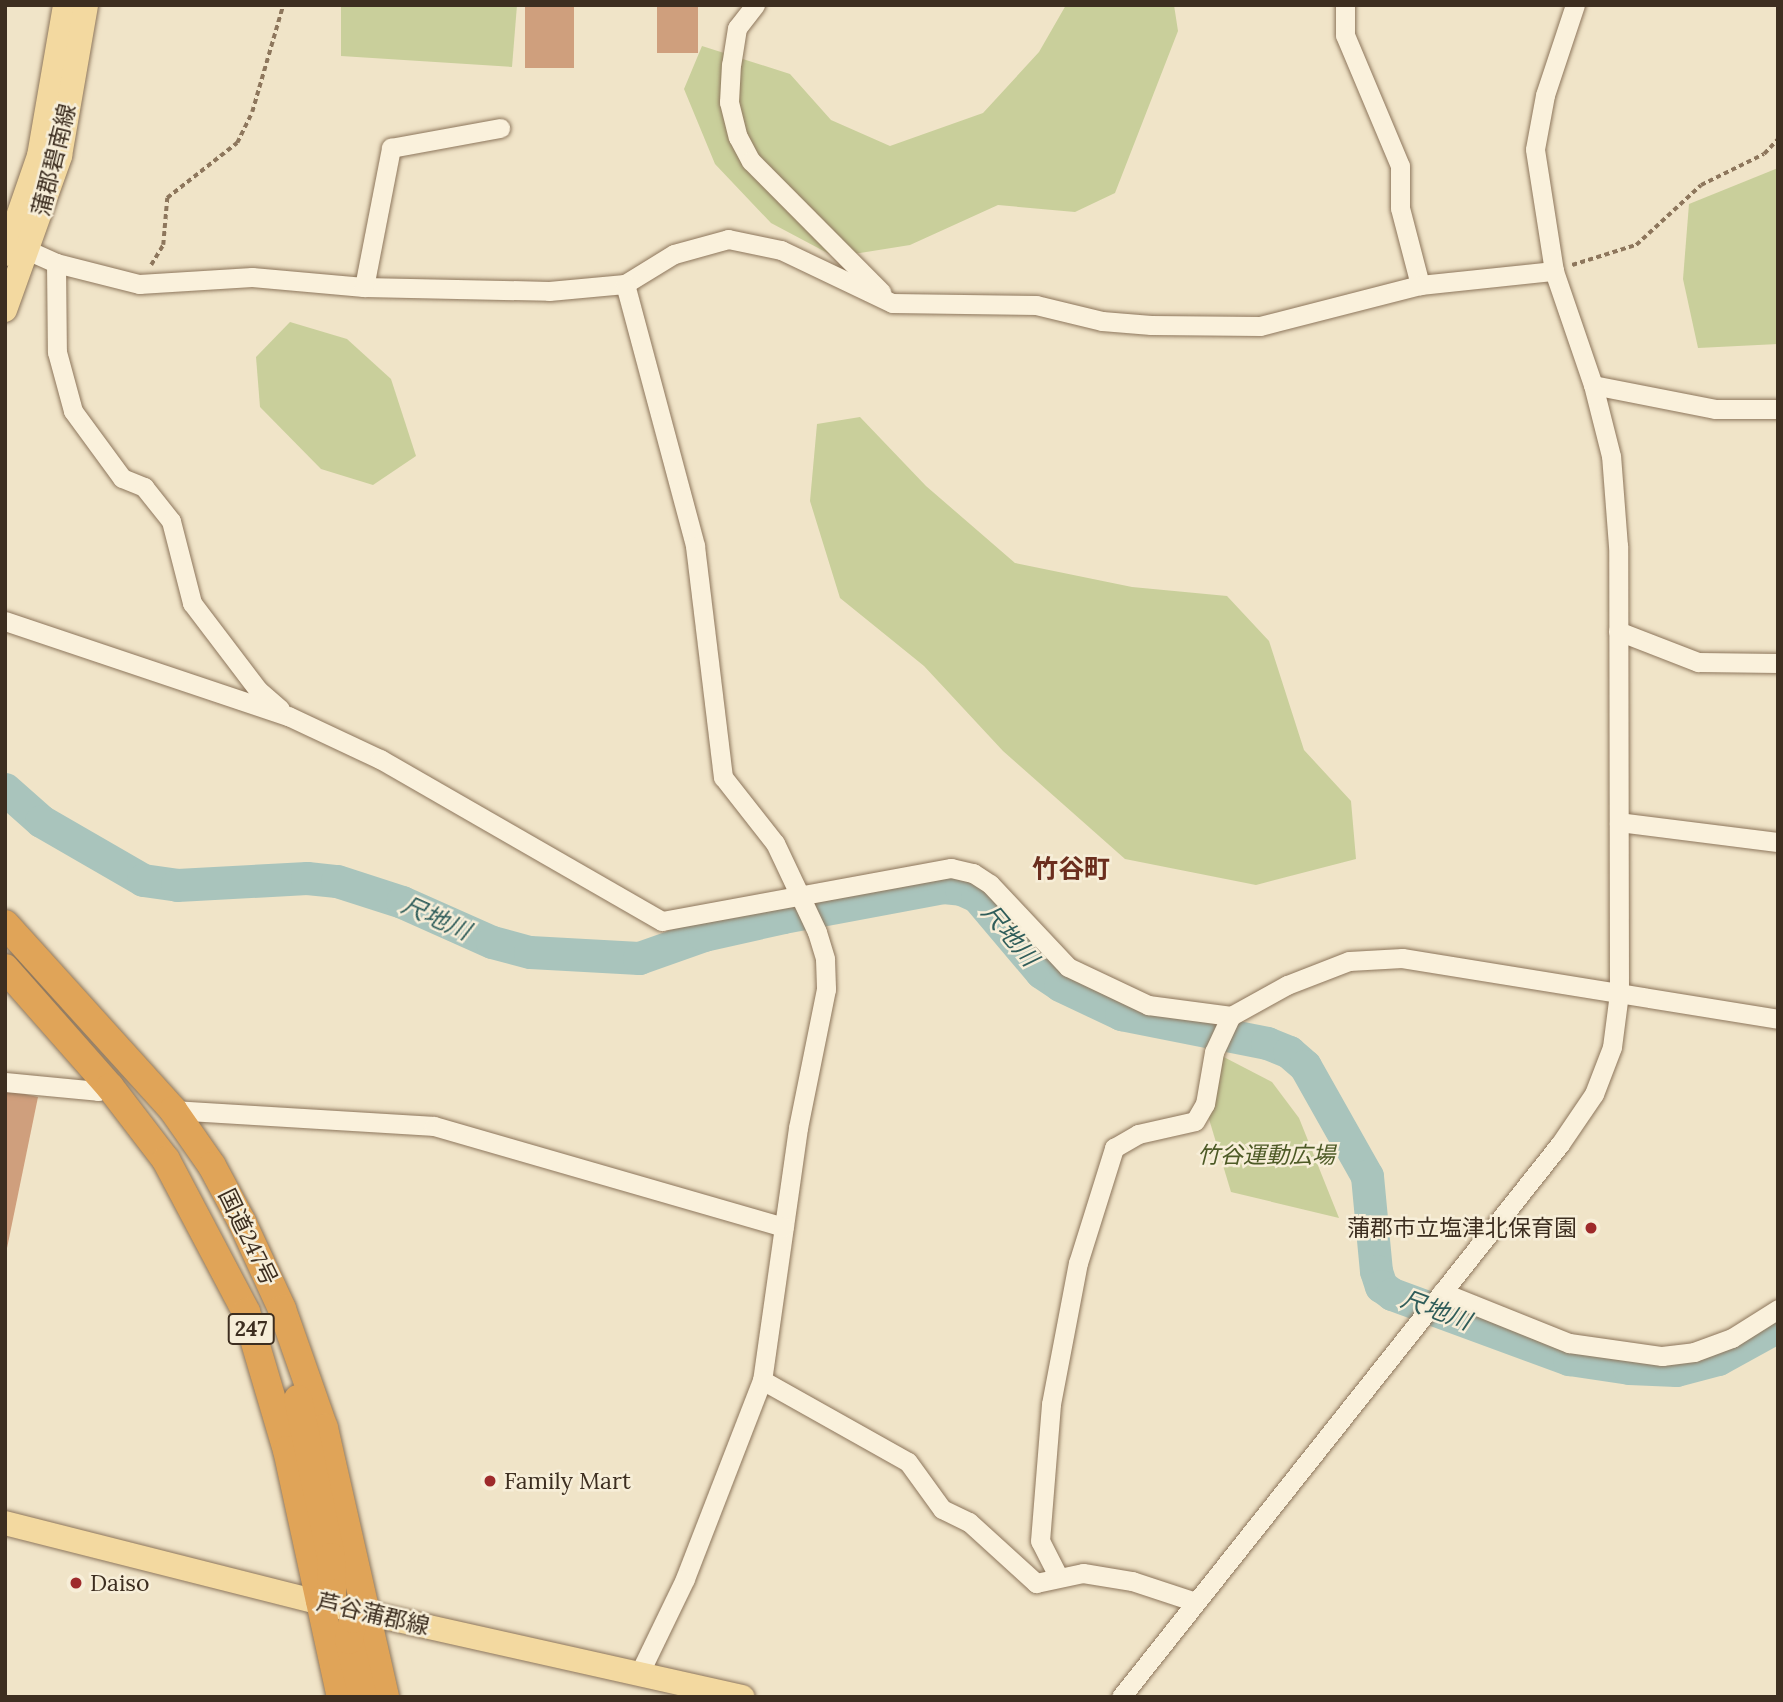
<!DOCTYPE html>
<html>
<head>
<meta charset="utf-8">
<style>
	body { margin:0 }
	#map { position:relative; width:1783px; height:1702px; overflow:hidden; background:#f0e4c8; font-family:Lora,"Noto Sans JP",serif }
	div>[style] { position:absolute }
	.green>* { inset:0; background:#c9cf9b }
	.river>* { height:33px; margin:-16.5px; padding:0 16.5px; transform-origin:16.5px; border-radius:16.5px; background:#a9c4bc }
	.building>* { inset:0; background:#cf9f7d; transform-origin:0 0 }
	.path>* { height:3.5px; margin-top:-1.75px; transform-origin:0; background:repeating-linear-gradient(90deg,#8d765c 0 5px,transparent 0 8.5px) }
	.roads { filter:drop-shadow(0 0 2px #8d765c) drop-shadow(0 0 2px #8d765c) }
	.minor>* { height:19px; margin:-9.5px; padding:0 9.5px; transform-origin:9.5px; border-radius:9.5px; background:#faf1dc }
	.major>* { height:24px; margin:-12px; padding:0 12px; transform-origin:12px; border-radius:12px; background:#f3d9a0 }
	.highway>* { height:28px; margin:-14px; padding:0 14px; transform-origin:14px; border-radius:14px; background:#e0a458 }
	.dots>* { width:19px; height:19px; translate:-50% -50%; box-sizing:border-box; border:4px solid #f7eed8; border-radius:50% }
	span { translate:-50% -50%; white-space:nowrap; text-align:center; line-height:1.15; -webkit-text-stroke:5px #f7eed8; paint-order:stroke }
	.shield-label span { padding:2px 5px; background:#f7eed8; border:2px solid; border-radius:5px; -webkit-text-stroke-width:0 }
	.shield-label { font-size:21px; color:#3d2e20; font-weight:700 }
	.street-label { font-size:23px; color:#3d2e20 }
	.park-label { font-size:23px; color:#4d5a26; font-style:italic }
	.poi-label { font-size:23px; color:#3d2e20 }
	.right { translate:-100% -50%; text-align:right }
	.left { translate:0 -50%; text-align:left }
	.water-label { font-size:24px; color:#2f5d5a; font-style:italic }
	.quarter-label { font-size:26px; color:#6b2e1e; font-weight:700 }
	.frame { position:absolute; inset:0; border:7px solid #3d2e20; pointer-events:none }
</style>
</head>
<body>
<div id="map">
	<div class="green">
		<i style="clip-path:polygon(341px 5px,517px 5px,512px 67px,341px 56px)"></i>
		<i style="clip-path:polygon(1066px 5px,1174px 5px,1178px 31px,1115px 193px,1075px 212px,998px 205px,910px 245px,835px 257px,771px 223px,715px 164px,684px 89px,702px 46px,790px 74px,831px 120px,890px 146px,983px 113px,1039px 52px)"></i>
		<i style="clip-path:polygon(1778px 168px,1778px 344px,1698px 348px,1683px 279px,1689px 204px)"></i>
		<i style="clip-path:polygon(290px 322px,347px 339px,391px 379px,416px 456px,373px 485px,321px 469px,260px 407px,256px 357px)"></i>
		<i style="clip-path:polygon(860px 417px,926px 486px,1015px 563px,1132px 587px,1227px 596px,1269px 641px,1304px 750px,1351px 801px,1356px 859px,1256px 885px,1125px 859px,1003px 751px,924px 666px,840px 598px,810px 501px,817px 424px)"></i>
		<i style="clip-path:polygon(1218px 1054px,1272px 1082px,1299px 1118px,1339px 1218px,1231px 1192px,1206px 1109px)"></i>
	</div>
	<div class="river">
		<i style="left:5px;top:789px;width:48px;rotate:41.6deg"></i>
		<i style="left:41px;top:821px;width:118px;rotate:30deg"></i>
		<i style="left:143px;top:880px;width:34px;rotate:8deg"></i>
		<i style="left:177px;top:885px;width:130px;rotate:-3.1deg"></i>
		<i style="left:307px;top:878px;width:30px;rotate:6deg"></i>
		<i style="left:337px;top:881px;width:68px;rotate:17.9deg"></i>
		<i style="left:402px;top:902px;width:98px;rotate:24deg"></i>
		<i style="left:492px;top:942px;width:39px;rotate:15deg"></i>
		<i style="left:530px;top:952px;width:109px;rotate:3.2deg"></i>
		<i style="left:639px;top:958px;width:69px;rotate:-19.5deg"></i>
		<i style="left:704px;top:935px;width:81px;rotate:-12.8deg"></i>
		<i style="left:783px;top:917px;width:163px;rotate:-10.6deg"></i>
		<i style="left:943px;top:887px;width:18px;rotate:6deg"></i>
		<i style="left:961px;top:889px;width:17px;rotate:24deg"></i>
		<i style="left:977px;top:896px;width:99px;rotate:49.9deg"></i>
		<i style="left:1041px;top:972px;width:23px;rotate:34deg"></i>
		<i style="left:1060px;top:985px;width:68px;rotate:25.4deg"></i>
		<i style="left:1121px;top:1014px;width:149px;rotate:11.2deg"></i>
		<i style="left:1267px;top:1043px;width:24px;rotate:22deg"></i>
		<i style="left:1289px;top:1052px;width:21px;rotate:41deg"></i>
		<i style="left:1305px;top:1066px;width:126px;rotate:60.6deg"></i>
		<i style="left:1367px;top:1176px;width:95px;rotate:84.6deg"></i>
		<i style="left:1376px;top:1271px;width:16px;rotate:72deg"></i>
		<i style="left:1381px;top:1286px;width:14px;rotate:36deg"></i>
		<i style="left:1392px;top:1294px;width:189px;rotate:20.2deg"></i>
		<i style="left:1569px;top:1359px;width:61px;rotate:8.5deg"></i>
		<i style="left:1629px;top:1368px;width:47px;rotate:2.4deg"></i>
		<i style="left:1676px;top:1370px;width:43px;rotate:-14.7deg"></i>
		<i style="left:1718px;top:1359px;width:68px;rotate:-28.8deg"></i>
	</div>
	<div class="building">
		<i style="left:525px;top:5px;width:49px;height:63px"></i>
		<i style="left:657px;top:5px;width:41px;height:48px"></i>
		<i style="clip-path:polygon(5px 1090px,38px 1097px,6px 1253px,5px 1253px)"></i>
	</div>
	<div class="path">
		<i style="left:151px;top:265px;width:23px;rotate:-59deg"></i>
		<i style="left:163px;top:245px;width:47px;rotate:-85.1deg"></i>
		<i style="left:167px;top:198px;width:89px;rotate:-38.2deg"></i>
		<i style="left:237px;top:143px;width:34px;rotate:-64deg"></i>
		<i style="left:252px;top:112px;width:111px;rotate:-73.8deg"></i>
		<i style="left:1572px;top:265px;width:67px;rotate:-17.4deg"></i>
		<i style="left:1636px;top:245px;width:88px;rotate:-42.7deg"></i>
		<i style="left:1701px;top:185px;width:70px;rotate:-26.2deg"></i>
		<i style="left:1764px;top:154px;width:21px;rotate:-47deg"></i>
	</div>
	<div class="roads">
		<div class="minor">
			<i style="left:755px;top:5px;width:29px;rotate:128deg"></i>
			<i style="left:737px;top:28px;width:36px;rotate:99deg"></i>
			<i style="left:731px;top:64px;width:38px;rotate:93deg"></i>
			<i style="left:729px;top:102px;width:36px;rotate:76deg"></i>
			<i style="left:738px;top:137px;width:27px;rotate:62deg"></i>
			<i style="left:751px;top:161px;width:185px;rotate:45.2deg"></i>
			<i style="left:1345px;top:5px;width:30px;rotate:90deg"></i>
			<i style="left:1345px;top:35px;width:142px;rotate:67.2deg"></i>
			<i style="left:1400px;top:166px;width:42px;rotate:90deg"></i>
			<i style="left:1400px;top:208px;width:80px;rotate:75.4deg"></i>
			<i style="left:16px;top:245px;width:44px;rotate:24.2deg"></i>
			<i style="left:56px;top:263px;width:86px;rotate:14.2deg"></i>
			<i style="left:139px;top:284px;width:113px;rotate:-3.5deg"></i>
			<i style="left:252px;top:277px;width:112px;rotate:5.1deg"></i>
			<i style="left:364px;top:287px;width:185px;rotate:1.2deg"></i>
			<i style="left:549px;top:291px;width:76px;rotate:-5.3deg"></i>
			<i style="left:625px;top:284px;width:57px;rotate:-31.5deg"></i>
			<i style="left:674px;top:254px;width:56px;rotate:-15.5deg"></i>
			<i style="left:728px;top:239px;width:54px;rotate:11.7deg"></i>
			<i style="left:781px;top:250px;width:123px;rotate:25.5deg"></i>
			<i style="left:892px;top:303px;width:144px;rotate:0.8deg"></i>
			<i style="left:1036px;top:305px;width:68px;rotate:13.6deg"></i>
			<i style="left:1102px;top:321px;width:49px;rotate:4.7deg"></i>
			<i style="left:1151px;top:325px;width:109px;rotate:0.5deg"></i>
			<i style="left:1260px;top:326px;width:165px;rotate:-14.4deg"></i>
			<i style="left:1420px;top:285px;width:135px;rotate:-6deg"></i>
			<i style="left:56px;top:263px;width:89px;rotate:89.4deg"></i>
			<i style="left:57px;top:352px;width:61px;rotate:74.8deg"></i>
			<i style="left:73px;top:411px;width:83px;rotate:53.8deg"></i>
			<i style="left:122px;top:478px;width:24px;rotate:22deg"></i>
			<i style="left:144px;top:487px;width:43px;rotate:51.5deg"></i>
			<i style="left:171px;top:521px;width:85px;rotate:75.6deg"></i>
			<i style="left:192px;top:603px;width:109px;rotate:52.8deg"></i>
			<i style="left:258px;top:690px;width:29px;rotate:41deg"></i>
			<i style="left:625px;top:284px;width:271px;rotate:75deg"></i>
			<i style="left:695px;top:546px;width:233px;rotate:83.1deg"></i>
			<i style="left:723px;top:777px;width:84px;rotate:51.8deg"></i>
			<i style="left:775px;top:843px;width:98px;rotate:64.7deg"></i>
			<i style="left:817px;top:932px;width:28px;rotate:73deg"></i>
			<i style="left:825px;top:959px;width:30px;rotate:88deg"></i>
			<i style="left:826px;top:989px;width:142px;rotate:101.4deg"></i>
			<i style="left:798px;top:1128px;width:255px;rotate:98.1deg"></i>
			<i style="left:762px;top:1380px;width:213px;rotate:111.2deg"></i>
			<i style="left:685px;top:1579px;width:106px;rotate:115.8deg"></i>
			<i style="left:364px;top:287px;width:142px;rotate:-79deg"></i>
			<i style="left:391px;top:148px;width:111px;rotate:-10.4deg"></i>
			<i style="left:1593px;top:385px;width:124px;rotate:11.1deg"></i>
			<i style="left:1715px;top:409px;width:63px"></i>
			<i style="left:5px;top:621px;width:299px;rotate:18.6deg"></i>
			<i style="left:288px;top:716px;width:102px;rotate:25.1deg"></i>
			<i style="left:380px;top:759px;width:325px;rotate:29.9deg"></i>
			<i style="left:662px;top:921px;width:294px;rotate:-10.4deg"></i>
			<i style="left:951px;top:868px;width:23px;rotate:13deg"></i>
			<i style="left:973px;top:873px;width:20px;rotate:33deg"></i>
			<i style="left:990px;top:884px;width:114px;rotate:46.8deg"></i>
			<i style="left:1068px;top:967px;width:89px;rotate:25.4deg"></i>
			<i style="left:1148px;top:1005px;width:84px;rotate:7.5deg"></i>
			<i style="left:1231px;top:1016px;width:64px;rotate:-29deg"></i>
			<i style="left:1287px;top:985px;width:66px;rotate:-21.2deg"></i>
			<i style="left:1349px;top:961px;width:53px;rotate:-3.2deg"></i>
			<i style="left:1402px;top:958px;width:381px;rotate:9.2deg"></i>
			<i style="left:1618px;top:631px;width:86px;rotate:21.2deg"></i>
			<i style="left:1698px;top:662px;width:80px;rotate:0.7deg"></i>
			<i style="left:1619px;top:822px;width:160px;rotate:7.2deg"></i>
			<i style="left:5px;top:1082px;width:93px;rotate:5.5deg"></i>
			<i style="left:98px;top:1091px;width:13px;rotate:-18deg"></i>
			<i style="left:173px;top:1110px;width:261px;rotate:3.5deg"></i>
			<i style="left:434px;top:1126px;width:364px;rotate:16.1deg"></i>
			<i style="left:1442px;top:1292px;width:137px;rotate:21.9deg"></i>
			<i style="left:1569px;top:1343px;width:94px;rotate:8deg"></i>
			<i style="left:1662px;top:1356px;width:32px;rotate:-7deg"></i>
			<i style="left:1694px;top:1352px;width:40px;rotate:-20.2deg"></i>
			<i style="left:1732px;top:1338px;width:54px;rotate:-32.2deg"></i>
			<i style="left:762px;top:1380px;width:167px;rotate:29.3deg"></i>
			<i style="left:908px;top:1462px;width:58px;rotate:54.1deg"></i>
			<i style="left:942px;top:1509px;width:30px;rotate:26deg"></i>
			<i style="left:969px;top:1522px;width:91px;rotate:42.3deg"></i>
			<i style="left:1036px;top:1583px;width:48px;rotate:-12deg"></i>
			<i style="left:1083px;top:1573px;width:50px;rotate:9.3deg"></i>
			<i style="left:1132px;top:1581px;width:67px;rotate:18.2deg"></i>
			<i style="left:1058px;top:1576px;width:39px;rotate:-117deg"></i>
			<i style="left:1040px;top:1541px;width:137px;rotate:-85.4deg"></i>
			<i style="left:1051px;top:1404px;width:144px;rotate:-79.2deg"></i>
			<i style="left:1078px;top:1263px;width:121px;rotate:-72.6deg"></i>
			<i style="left:1114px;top:1148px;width:28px;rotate:-30deg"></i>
			<i style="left:1138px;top:1134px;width:58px;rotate:-12.8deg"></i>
			<i style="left:1195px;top:1121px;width:20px;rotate:-60deg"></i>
			<i style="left:1205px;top:1104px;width:53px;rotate:-80.2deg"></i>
			<i style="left:1214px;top:1052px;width:40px;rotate:-65deg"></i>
			<i style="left:1121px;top:1697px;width:706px;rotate:-51.56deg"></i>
			<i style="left:1560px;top:1144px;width:60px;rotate:-55.8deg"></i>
			<i style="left:1594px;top:1094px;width:50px;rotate:-69deg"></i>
			<i style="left:1612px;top:1047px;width:54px;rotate:-82.6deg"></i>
			<i style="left:1619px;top:993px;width:447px;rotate:-90.1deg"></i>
			<i style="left:1618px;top:546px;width:90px;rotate:-94.4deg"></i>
			<i style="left:1611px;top:456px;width:73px;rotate:-104.2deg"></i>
			<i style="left:1593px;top:385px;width:120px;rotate:-108.9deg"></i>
			<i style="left:1554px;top:271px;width:123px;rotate:-98.9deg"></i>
			<i style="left:1535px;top:149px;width:55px;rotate:-79.5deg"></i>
			<i style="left:1545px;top:95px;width:95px;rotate:-71.6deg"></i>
		</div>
		<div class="major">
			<i style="left:5px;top:254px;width:104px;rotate:-70.9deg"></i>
			<i style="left:39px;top:156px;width:153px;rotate:-80.2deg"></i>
			<i style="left:5px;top:310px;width:164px;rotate:-70.3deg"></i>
			<i style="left:60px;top:156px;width:153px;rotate:-80.2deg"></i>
			<i style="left:5px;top:1523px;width:322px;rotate:14.2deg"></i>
			<i style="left:317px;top:1602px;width:436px;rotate:12.6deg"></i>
		</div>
		<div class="highway">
			<i style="left:5px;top:924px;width:251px;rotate:47.9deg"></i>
			<i style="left:173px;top:1110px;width:68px;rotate:55.1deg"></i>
			<i style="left:212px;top:1166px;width:64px;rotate:61.8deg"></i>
			<i style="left:242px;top:1222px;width:96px;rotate:65.3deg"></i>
			<i style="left:282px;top:1309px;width:126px;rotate:70.6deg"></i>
			<i style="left:324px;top:1428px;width:276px;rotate:77.2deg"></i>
			<i style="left:5px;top:968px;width:159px;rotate:48.6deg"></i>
			<i style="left:110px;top:1087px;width:92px;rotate:52.5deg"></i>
			<i style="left:166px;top:1160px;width:172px;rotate:62.2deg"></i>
			<i style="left:246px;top:1312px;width:144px;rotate:73.5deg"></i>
			<i style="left:287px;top:1450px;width:253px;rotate:77.7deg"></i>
			<i style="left:298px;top:1399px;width:161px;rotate:78.2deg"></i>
			<i style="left:331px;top:1557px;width:36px;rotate:88deg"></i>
			<i style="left:332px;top:1593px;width:14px;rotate:150deg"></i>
			<i style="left:363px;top:1697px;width:59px;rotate:-103.8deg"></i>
			<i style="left:349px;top:1640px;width:21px;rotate:-79deg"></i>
			<i style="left:353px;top:1619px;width:15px;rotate:-28deg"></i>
		</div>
	</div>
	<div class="dots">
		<i style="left:1591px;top:1228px;background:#9e2a2b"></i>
		<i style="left:490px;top:1481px;background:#9e2a2b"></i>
		<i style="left:76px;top:1583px;background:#9e2a2b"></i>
	</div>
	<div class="shield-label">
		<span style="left:251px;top:1329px">247</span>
	</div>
	<div class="street-label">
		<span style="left:54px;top:160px;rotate:-76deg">蒲郡碧南線</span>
		<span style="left:248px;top:1237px;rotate:64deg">国道247号</span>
		<span style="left:373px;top:1614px;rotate:13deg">芦谷蒲郡線</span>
	</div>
	<div class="park-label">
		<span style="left:1266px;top:1155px">竹谷運動広場</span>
	</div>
	<div class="poi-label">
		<span class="right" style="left:1577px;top:1228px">蒲郡市立塩津北保育園</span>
		<span class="left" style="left:504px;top:1481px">Family Mart</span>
		<span class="left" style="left:90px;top:1583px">Daiso</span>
	</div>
	<div class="water-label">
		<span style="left:436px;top:918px;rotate:24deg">尺地川</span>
		<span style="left:1010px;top:935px;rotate:50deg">尺地川</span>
		<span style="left:1436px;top:1310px;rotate:20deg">尺地川</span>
	</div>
	<div class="quarter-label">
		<span style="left:1071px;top:869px">竹谷町</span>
	</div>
	<div class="frame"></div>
</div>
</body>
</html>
